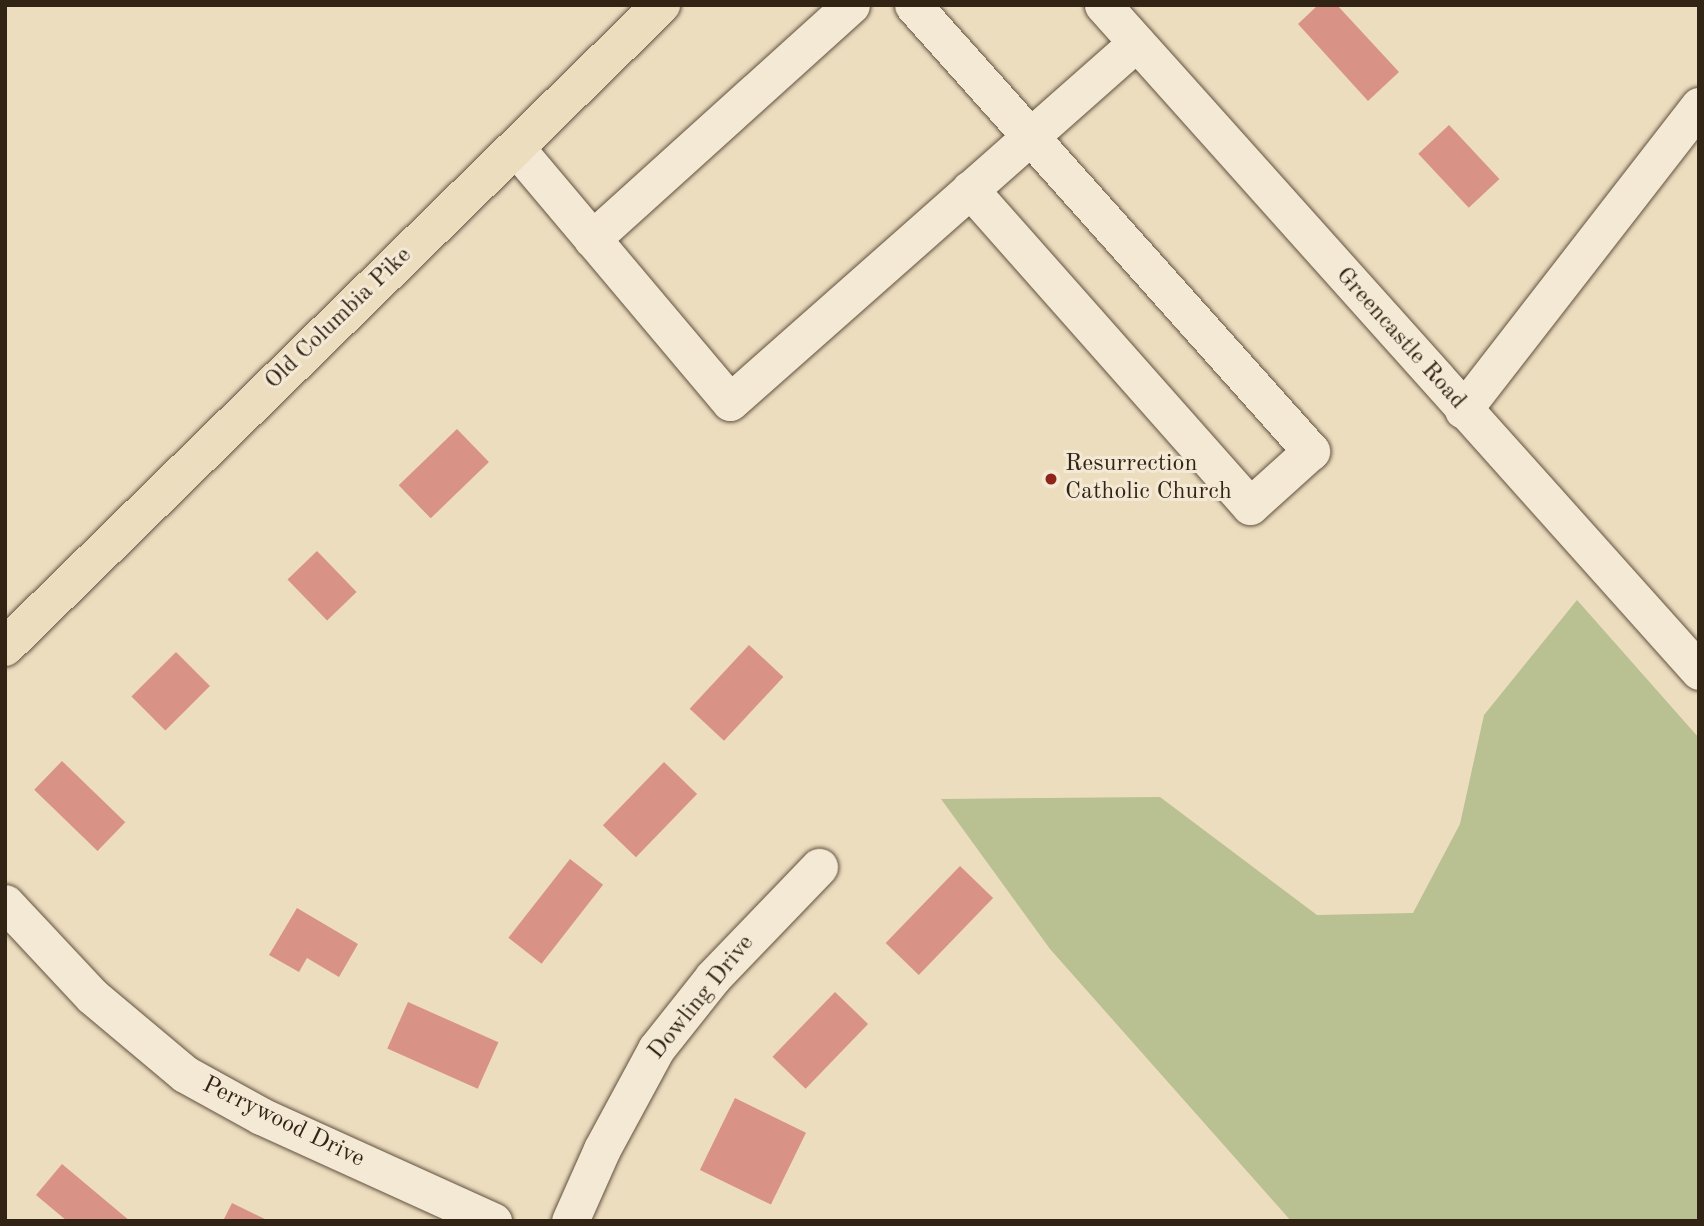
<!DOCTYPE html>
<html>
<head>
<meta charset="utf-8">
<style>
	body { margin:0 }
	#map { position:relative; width:1704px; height:1226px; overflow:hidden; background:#edddbf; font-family:"Old Standard TT",serif }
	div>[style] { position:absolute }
	.green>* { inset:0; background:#b9c091 }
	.building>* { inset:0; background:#d89386; transform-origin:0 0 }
	.roads { filter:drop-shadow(0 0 2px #615240) drop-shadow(0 0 2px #615240) }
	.minor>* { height:37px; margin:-18.5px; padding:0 18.5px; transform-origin:18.5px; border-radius:18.5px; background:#f3e9d5 }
	.major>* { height:38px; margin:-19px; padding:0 19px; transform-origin:19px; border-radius:19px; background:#edddbf }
	.dots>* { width:19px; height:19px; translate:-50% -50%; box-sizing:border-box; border:4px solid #f3e9d5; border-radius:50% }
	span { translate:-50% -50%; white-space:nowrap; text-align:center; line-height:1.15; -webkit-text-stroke:6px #f3e9d5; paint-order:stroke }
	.street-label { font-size:24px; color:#322415 }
	.poi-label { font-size:24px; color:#322415 }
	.left { translate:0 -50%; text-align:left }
	.frame { position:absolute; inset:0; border:7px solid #322415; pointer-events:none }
</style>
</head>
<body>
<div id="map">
	<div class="green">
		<i style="clip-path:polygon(1577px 600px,1699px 738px,1699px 1221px,1291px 1221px,1050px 949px,941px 799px,1160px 797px,1317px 915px,1413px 913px,1460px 824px,1484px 715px)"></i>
	</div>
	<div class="building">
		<i style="clip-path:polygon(1318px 5px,1337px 5px,1399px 72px,1368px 101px,1298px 24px)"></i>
		<i style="left:1449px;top:125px;width:74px;height:42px;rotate:47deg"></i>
		<i style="left:457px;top:429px;width:46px;height:81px;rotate:46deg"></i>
		<i style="left:317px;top:551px;width:57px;height:41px;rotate:46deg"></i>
		<i style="left:749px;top:645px;width:47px;height:87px;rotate:43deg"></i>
		<i style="left:176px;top:652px;width:48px;height:63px;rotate:45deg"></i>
		<i style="left:62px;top:761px;width:88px;height:40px;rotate:44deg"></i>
		<i style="left:664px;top:762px;width:46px;height:88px;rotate:44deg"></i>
		<i style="left:570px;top:859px;width:42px;height:100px;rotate:38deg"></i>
		<i style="left:960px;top:866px;width:46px;height:107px;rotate:44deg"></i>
		<i style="clip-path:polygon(297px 908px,358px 944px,339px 977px,307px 958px,299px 972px,269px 955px)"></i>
		<i style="left:835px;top:992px;width:46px;height:90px;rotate:44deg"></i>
		<i style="left:408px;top:1002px;width:99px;height:51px;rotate:24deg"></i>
		<i style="left:735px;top:1098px;width:79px;height:80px;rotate:26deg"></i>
		<i style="clip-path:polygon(62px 1164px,130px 1221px,67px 1221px,36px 1195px)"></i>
		<i style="clip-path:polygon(232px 1203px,269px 1221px,223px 1221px)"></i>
	</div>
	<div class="roads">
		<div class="minor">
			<i style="left:913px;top:5px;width:598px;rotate:48.26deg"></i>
			<i style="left:1311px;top:451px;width:82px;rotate:138deg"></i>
			<i style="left:1250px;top:506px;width:423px;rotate:-131.5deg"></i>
			<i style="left:1103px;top:5px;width:894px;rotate:48.17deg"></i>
			<i style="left:516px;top:148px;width:332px;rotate:49.9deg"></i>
			<i style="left:730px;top:402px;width:542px;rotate:-41.48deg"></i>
			<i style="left:592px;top:239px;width:349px;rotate:-42.1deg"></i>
			<i style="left:1463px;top:410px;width:385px;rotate:-52.2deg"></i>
			<i style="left:5px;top:903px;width:127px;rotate:46.9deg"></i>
			<i style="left:92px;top:996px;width:121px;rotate:40deg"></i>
			<i style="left:185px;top:1074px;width:87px;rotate:28.9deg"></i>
			<i style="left:261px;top:1116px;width:255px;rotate:24.4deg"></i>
			<i style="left:570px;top:1221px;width:79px;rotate:-66deg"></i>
			<i style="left:602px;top:1149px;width:114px;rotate:-61.6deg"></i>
			<i style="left:656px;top:1049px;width:92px;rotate:-51.6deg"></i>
			<i style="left:713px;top:977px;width:153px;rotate:-46.1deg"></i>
		</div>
		<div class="major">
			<i style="left:5px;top:647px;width:918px;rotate:-44.38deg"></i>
		</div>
	</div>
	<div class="dots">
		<i style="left:1051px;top:479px;background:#8f2418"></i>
	</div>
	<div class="street-label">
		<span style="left:339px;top:319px;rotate:-44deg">Old Columbia Pike</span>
		<span style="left:1400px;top:339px;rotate:48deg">Greencastle Road</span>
		<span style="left:702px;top:998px;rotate:-51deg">Dowling Drive</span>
		<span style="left:283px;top:1123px;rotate:26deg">Perrywood Drive</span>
	</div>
	<div class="poi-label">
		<span class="left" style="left:1065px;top:479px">Resurrection<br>Catholic Church</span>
	</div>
	<div class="frame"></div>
</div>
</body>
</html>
